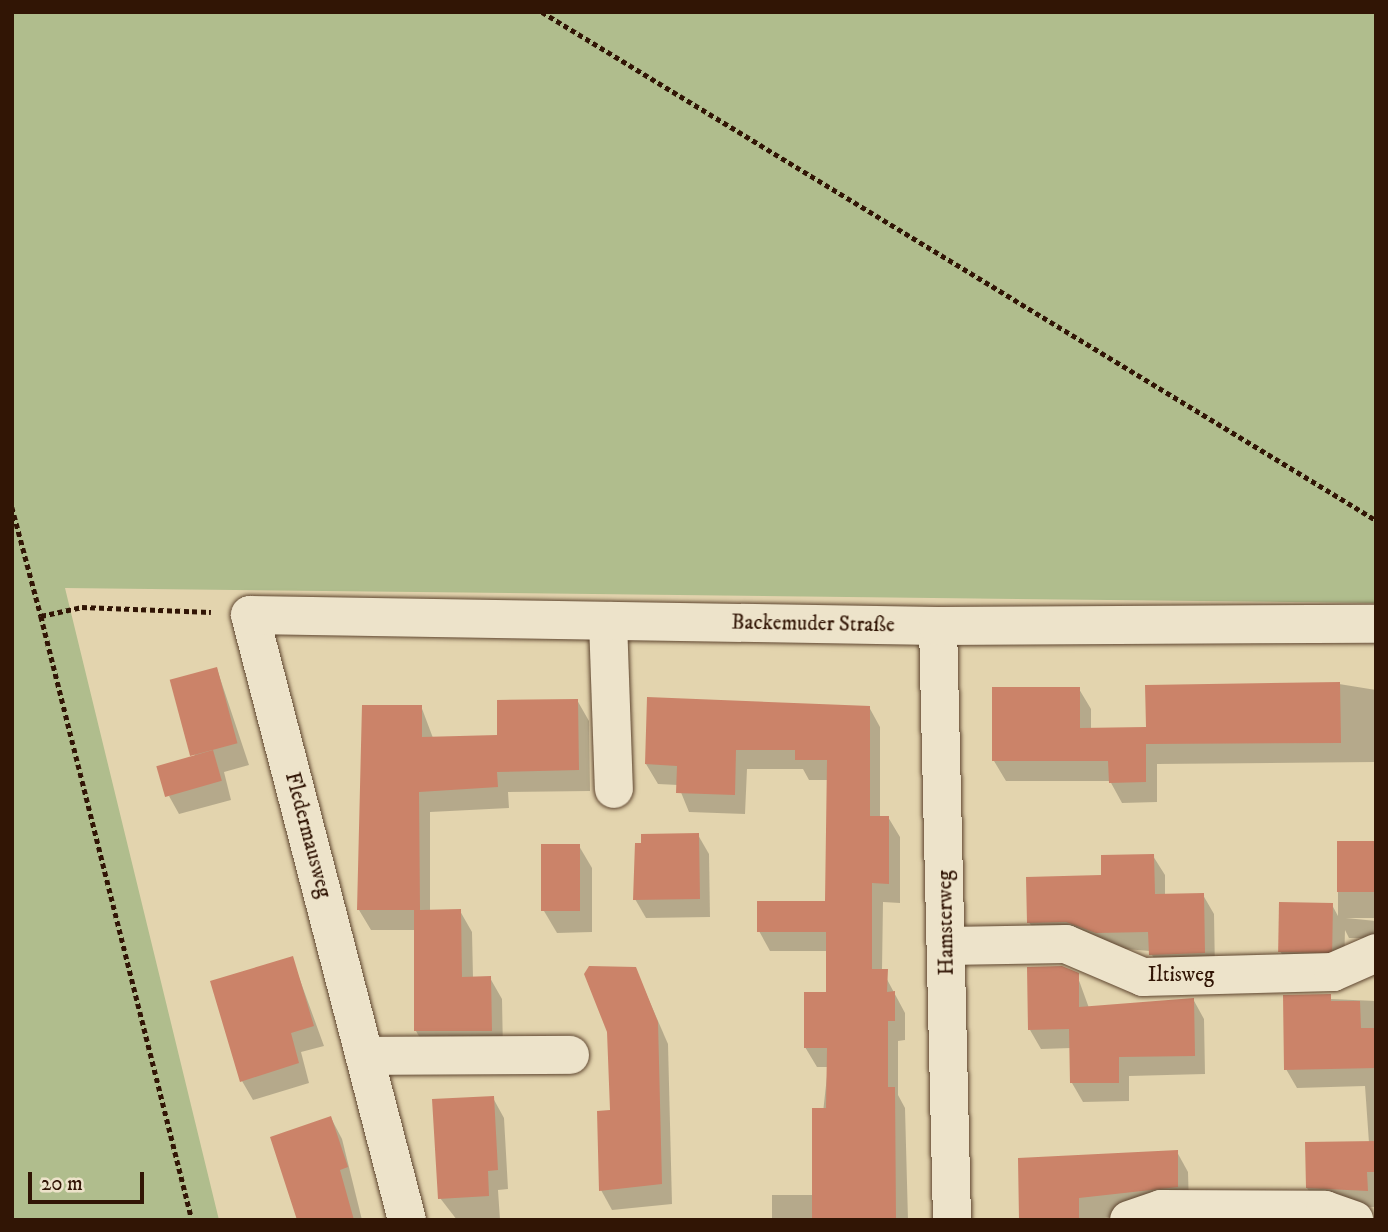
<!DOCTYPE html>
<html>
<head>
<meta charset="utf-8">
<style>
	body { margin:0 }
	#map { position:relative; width:1388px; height:1232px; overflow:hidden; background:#e3d4ae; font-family:"IM FELL DW Pica",serif }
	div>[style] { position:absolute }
	.green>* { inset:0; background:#b0bd8d }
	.shadow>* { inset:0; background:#0003 }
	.building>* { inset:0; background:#cb8369; transform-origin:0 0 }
	.path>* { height:4.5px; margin-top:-2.25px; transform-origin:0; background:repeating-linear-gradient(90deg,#311505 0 5px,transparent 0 8.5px) }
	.roads { filter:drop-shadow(0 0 2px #5e452f) drop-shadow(0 0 2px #5e452f) }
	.minor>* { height:38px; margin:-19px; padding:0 19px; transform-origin:19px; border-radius:19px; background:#ede3ca }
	span { translate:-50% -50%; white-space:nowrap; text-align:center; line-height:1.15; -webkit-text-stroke:5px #ede3ca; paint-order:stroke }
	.street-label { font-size:21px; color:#311505 }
	.frame { position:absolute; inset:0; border:14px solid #311505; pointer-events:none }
	.scale { position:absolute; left:28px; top:1172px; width:116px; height:32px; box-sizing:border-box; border:4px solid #311505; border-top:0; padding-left:9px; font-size:21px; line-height:24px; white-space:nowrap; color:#311505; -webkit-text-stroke:5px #ede3ca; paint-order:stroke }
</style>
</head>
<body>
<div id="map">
	<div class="green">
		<i style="clip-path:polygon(12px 12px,1376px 12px,1376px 603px,65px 588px,219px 1220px,12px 1220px)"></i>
	</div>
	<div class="shadow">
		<i style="clip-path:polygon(217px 669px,249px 765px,224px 772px,231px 800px,179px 814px,169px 796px,194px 758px)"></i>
		<i style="clip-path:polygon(1339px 684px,1376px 690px,1376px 762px,1157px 764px,1157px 802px,1122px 803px,1110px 781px,1006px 781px,994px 761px,1079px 689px,1091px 709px,1091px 730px,1147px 729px)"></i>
		<i style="clip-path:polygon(577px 700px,589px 721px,590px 791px,508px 792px,509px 808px,430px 812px,430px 911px,460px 911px,472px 932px,473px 978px,490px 978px,502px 999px,503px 1051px,428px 1052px,416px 1031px,416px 930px,371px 930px,359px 910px,421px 706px,433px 738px,499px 737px)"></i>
		<i style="clip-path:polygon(869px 707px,880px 727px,880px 817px,888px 817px,900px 837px,900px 903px,883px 902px,882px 970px,905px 1013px,905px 1040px,898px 1041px,898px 1095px,905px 1108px,908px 1220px,772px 1220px,772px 1195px,814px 1195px,828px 1067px,817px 1067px,805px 1047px,828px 994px,828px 951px,770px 951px,759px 931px,826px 903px,829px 780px,809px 780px,803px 769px,747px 769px,745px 814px,689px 812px,678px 785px,658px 784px,646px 764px)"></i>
		<i style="clip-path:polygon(698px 835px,709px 854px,710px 917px,646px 918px,635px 899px,643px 845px)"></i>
		<i style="clip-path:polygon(1338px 842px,1376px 842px,1376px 918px,1346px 918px,1376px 921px,1376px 938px,1349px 938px,1345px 930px,1344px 970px,1293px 973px,1280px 951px,1332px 905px,1338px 916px)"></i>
		<i style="clip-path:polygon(579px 846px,592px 868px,592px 932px,557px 933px,544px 911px)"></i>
		<i style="clip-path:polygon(1153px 856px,1165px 875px,1165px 895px,1203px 895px,1214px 914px,1215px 972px,1162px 974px,1150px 951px,1040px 942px,1029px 922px,1103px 877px)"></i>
		<i style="clip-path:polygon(292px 958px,324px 1046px,301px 1052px,309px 1083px,253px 1100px,242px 1081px)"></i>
		<i style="clip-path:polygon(635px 968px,668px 1044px,672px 1204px,612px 1210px,601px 1190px)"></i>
		<i style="clip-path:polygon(1077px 975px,1089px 1008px,1193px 999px,1204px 1019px,1205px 1074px,1129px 1076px,1129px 1101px,1083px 1102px,1072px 1083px,1071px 1048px,1041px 1049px,1030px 1030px)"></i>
		<i style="clip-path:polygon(1285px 997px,1376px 1001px,1376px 1207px,1318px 1206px,1307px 1188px,1369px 1143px,1365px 1086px,1297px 1088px,1286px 1069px)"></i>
		<i style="clip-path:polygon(493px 1098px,504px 1118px,508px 1189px,498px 1190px,500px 1220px,457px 1220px,440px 1198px)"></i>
		<i style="clip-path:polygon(331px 1118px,342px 1139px,362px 1220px,299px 1220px)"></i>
		<i style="clip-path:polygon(1177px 1152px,1188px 1172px,1189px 1207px,1089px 1220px,1021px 1220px)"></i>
	</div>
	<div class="building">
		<i style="left:217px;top:667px;width:79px;height:49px;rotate:75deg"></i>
		<i style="clip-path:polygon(1340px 682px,1341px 743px,1146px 744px,1146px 782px,1109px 783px,1108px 761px,992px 761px,992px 687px,1080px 687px,1080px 728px,1146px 727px,1145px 685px)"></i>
		<i style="clip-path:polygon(647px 697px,870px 706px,870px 816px,889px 816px,889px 884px,872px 883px,872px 969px,888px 969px,887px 992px,895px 991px,895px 1021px,888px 1021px,888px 1087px,895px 1087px,896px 1220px,812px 1220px,812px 1108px,826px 1108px,827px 1048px,804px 1048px,804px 992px,826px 992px,826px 932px,757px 932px,757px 901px,825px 901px,827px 760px,795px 760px,795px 750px,736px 750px,735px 795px,676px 793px,677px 766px,645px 764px)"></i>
		<i style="clip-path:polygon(578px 699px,579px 770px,497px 772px,498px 787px,419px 792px,420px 910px,461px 909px,462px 977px,491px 976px,492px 1031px,414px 1031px,414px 910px,357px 910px,362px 705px,422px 705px,422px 737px,497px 735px,497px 700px)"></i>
		<i style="left:213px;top:750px;width:32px;height:59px;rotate:74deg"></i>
		<i style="clip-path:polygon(699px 833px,700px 899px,633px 900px,635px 843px,641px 843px,641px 834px)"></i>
		<i style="left:1337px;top:841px;width:39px;height:51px"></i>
		<i style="left:541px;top:844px;width:39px;height:67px"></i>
		<i style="clip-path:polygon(1154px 854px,1155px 894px,1204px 893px,1205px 953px,1149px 955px,1148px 932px,1096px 933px,1066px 922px,1027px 923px,1026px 877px,1101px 875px,1101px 855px)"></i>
		<i style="left:1279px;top:902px;width:54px;height:50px;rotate:1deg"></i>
		<i style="clip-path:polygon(293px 956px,314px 1026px,291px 1033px,299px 1063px,240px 1082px,210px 981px)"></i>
		<i style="clip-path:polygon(589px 966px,636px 967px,658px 1022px,662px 1184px,599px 1191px,597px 1111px,610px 1110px,607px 1032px,584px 974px)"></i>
		<i style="clip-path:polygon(1062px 966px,1079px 973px,1079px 1007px,1194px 998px,1195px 1056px,1119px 1057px,1119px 1083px,1070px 1083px,1069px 1029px,1028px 1030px,1027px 967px)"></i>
		<i style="clip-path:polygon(1331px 994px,1331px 1001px,1360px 1001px,1361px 1028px,1376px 1028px,1376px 1068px,1284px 1070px,1283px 995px)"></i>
		<i style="clip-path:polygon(494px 1096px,498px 1170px,488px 1171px,489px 1196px,438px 1199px,432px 1099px)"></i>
		<i style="clip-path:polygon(331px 1116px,348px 1167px,340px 1170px,354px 1220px,297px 1220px,270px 1137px)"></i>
		<i style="clip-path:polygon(1376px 1141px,1376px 1172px,1367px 1172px,1368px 1191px,1306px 1188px,1305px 1142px)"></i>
		<i style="clip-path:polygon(1178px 1150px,1178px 1187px,1079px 1198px,1079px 1220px,1019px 1220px,1018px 1158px)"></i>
	</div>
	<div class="path">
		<i style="left:542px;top:12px;width:977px;rotate:31.35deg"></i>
		<i style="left:12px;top:507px;width:113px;rotate:75.1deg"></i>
		<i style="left:41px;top:616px;width:42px;rotate:-12.4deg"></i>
		<i style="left:82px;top:607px;width:129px;rotate:2.2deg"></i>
		<i style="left:41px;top:616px;width:623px;rotate:75.96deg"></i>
	</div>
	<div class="roads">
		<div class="minor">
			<i style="left:608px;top:621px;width:168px;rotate:88deg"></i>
			<i style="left:938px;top:626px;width:594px;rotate:88.65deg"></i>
			<i style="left:947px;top:946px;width:119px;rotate:-1deg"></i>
			<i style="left:1066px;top:944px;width:84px;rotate:23.2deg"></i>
			<i style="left:1143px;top:977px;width:190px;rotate:-1.5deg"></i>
			<i style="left:1333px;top:972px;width:47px;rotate:-23.8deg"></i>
			<i style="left:365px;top:1056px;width:205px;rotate:-0.3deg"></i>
			<i style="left:407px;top:1220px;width:625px;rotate:-104.55deg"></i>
			<i style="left:250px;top:615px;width:688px;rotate:0.92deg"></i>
			<i style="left:938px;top:626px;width:438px;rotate:-0.3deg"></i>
			<i style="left:1129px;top:1220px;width:34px;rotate:-19deg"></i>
			<i style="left:1161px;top:1209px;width:164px;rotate:0.3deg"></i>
			<i style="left:1325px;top:1210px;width:31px;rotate:19deg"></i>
		</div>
	</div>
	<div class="street-label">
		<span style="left:813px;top:624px;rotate:1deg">Backemuder Straße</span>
		<span style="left:308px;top:835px;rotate:75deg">Fledermausweg</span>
		<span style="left:946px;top:923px;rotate:-91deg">Hamsterweg</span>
		<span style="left:1181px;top:975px">Iltisweg</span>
	</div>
	<div class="frame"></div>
	<div class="scale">20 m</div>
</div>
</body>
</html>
